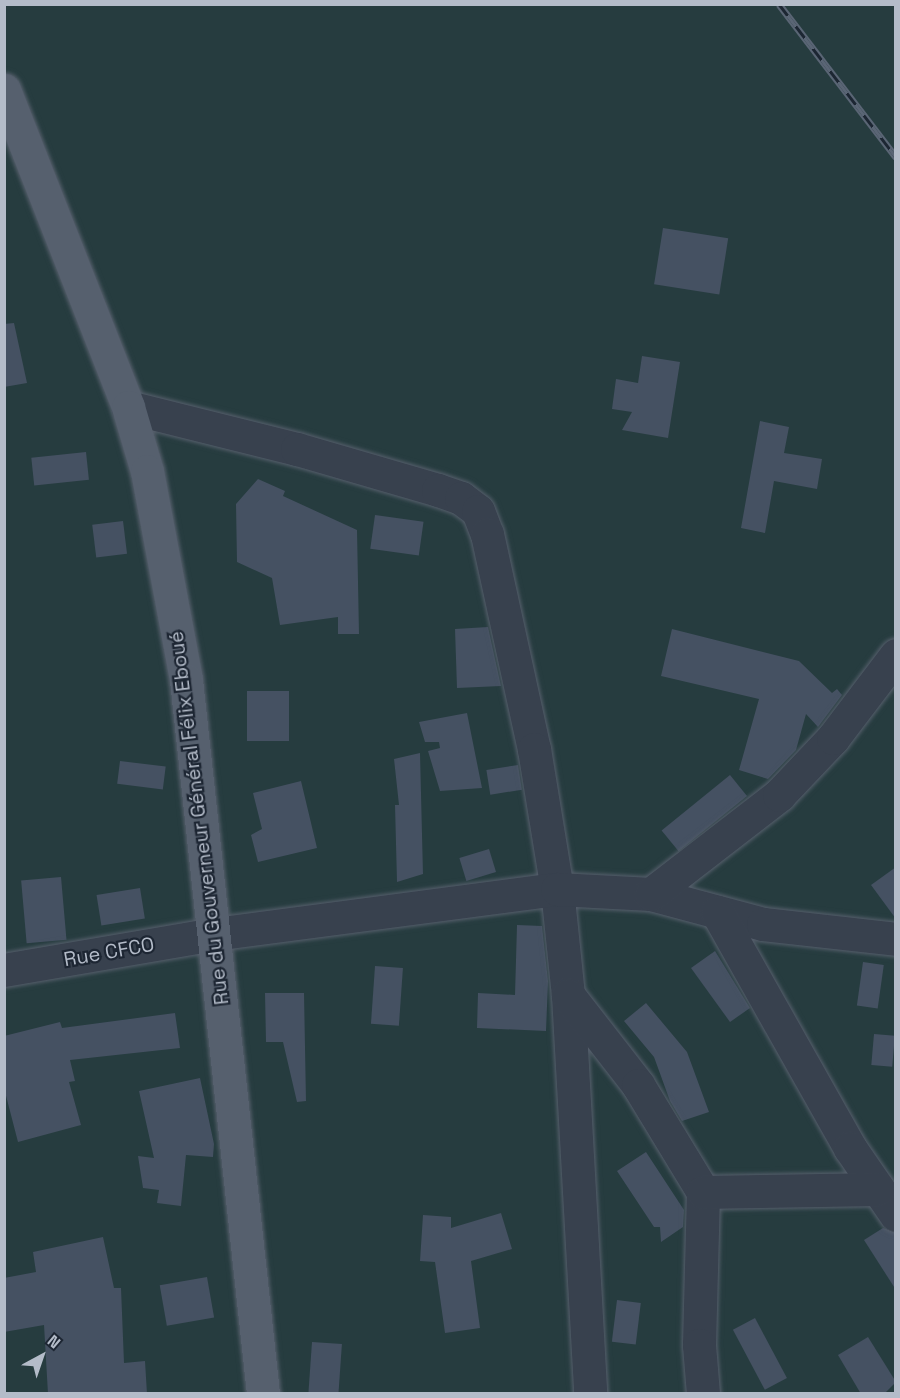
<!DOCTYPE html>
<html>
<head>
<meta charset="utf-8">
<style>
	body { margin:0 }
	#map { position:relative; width:900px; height:1398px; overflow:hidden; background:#242f3e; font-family:"Space Grotesk",sans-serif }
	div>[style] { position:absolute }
	.green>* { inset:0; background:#263c3f; transform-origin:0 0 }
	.building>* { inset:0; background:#455162; transform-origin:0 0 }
	.roads { filter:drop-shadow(0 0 2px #565f6c) drop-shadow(0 0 2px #565f6c) }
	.minor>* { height:33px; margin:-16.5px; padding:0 16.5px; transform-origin:16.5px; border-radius:16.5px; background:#38414e }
	.major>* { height:33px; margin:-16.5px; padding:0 16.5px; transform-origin:16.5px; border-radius:16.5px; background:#56606e }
	.rail>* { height:7px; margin-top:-3.5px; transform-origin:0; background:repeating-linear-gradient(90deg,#1d2633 0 14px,#5a6575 0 28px); box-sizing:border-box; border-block:2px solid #5a6575 }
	span { translate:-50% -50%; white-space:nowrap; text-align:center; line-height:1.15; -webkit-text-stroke:4.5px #1d2633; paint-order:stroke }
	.street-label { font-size:20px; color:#b4bcc9 }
	.frame { position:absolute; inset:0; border:6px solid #b4bcc9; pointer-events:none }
	.north { position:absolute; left:12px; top:1326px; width:60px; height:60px; -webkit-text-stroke:4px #1d2633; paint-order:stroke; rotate:40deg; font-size:16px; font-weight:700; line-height:24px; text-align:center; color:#b4bcc9 }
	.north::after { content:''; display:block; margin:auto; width:21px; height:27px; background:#b4bcc9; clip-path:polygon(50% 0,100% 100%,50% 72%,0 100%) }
</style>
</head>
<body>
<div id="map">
	<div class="green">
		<i style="left:5px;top:5px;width:890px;height:1388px"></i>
	</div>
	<div class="building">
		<i style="left:663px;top:228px;width:66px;height:57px;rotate:9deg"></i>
		<i style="clip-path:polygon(14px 323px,27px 383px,4px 387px,4px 324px)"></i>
		<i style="clip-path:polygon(642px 356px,680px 362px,668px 438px,622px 430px,632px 412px,612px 409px,616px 379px,638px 383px)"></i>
		<i style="clip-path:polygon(760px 421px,789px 427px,784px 453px,822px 459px,817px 489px,774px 481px,765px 533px,741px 528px)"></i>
		<i style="left:86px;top:452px;width:28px;height:55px;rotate:84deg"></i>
		<i style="clip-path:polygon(258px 479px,285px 491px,283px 496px,357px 530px,359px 634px,338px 634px,338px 617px,280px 625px,272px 578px,237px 562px,236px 504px)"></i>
		<i style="left:375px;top:515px;width:49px;height:34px;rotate:8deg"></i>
		<i style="left:123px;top:521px;width:33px;height:31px;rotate:83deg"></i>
		<i style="clip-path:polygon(488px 627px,501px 686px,457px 688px,455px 629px)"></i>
		<i style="clip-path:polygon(672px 629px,799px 661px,832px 693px,837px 689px,842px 695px,818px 727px,806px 714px,796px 750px,768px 779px,739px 770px,759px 699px,661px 676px)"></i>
		<i style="left:247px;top:691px;width:42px;height:50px"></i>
		<i style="clip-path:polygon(467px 713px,482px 788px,440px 791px,428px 751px,440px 748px,439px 742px,425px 742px,419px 722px)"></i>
		<i style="clip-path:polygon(420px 753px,423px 874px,397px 882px,395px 805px,399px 805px,394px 759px)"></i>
		<i style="left:120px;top:761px;width:46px;height:23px;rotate:7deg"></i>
		<i style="left:518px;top:765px;width:25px;height:32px;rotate:81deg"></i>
		<i style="left:730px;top:775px;width:27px;height:88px;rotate:51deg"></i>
		<i style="clip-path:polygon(301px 781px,317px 848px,258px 862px,251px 835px,262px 829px,253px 793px)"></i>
		<i style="left:489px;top:849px;width:24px;height:31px;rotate:73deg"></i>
		<i style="clip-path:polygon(896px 867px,896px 919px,871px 885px)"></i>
		<i style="left:61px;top:877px;width:63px;height:40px;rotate:85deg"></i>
		<i style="left:140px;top:888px;width:31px;height:44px;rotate:81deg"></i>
		<i style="clip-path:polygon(517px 925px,542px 926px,548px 981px,546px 1031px,477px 1028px,478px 993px,515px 995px)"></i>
		<i style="clip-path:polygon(715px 951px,750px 1008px,730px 1022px,691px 968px)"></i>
		<i style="left:863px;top:962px;width:21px;height:44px;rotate:8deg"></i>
		<i style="left:375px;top:966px;width:28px;height:58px;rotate:4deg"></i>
		<i style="clip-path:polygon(265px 993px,304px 993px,306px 1101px,297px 1102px,283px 1042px,266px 1042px)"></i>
		<i style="clip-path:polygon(646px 1003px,687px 1052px,709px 1112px,682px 1121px,670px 1101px,654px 1057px,624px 1021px)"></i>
		<i style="clip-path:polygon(175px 1013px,180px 1048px,70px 1060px,75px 1081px,69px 1082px,81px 1125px,18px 1142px,4px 1088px,4px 1036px,60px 1022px,62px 1028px)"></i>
		<i style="left:874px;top:1034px;width:21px;height:31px;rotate:5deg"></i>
		<i style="clip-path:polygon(200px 1078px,214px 1144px,213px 1157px,186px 1155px,181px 1206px,157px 1203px,159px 1190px,143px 1188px,138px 1156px,154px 1158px,139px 1091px)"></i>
		<i style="clip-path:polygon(646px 1152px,684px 1210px,683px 1227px,661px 1242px,660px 1227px,654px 1227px,617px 1171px)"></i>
		<i style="clip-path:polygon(501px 1213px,512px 1249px,471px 1261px,480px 1328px,445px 1333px,435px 1262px,420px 1261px,423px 1215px,451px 1217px,451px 1228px)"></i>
		<i style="clip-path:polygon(883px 1228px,896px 1233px,896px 1290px,864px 1240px)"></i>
		<i style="clip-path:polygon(103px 1237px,114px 1288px,121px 1288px,124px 1363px,145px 1361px,147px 1394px,48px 1394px,44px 1325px,4px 1332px,4px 1278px,36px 1272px,33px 1252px)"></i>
		<i style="left:207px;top:1277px;width:41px;height:48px;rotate:80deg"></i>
		<i style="left:617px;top:1300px;width:24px;height:42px;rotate:7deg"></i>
		<i style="left:755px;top:1318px;width:68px;height:25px;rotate:62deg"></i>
		<i style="clip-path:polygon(868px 1337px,896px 1382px,884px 1394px,861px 1394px,838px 1355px)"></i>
		<i style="left:312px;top:1342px;width:30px;height:52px;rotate:4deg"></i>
	</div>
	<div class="roads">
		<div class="minor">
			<i style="left:128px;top:407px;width:174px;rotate:14deg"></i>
			<i style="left:297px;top:449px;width:147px;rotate:16.2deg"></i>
			<i style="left:438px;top:490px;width:24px;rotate:19deg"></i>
			<i style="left:461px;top:498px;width:21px;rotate:37deg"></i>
			<i style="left:478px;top:511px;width:25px;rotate:69deg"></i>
			<i style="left:487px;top:534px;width:220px;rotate:77.7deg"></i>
			<i style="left:534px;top:749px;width:142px;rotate:80.7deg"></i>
			<i style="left:557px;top:889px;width:107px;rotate:84.1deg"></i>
			<i style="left:568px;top:995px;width:400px;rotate:86.8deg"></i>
			<i style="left:651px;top:894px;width:116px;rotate:15deg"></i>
			<i style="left:763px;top:924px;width:134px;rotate:6.4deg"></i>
			<i style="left:717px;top:912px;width:271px;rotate:60.6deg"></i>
			<i style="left:850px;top:1148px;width:81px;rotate:55.5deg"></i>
			<i style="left:4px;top:970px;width:213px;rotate:-9.7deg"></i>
			<i style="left:214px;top:934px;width:346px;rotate:-7.5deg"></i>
			<i style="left:557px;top:889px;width:94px;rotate:3deg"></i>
			<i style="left:651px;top:894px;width:162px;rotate:-37.7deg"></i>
			<i style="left:779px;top:795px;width:79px;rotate:-46.5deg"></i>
			<i style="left:833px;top:738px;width:104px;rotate:-52.8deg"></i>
			<i style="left:568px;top:995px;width:114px;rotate:52.1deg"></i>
			<i style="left:638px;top:1085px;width:125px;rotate:58.7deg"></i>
			<i style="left:703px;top:1192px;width:153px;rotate:91.5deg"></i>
			<i style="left:699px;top:1345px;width:49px;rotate:85.3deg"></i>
			<i style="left:703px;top:1192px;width:175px;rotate:-1deg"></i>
		</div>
		<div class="major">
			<i style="left:4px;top:90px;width:340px;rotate:68.6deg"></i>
			<i style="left:128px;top:407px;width:67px;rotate:73.5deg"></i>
			<i style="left:147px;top:471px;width:213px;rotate:79.4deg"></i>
			<i style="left:186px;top:680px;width:718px;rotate:83.84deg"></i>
		</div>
	</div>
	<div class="rail">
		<i style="left:779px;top:4px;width:193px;rotate:52.6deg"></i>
	</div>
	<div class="street-label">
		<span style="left:199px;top:818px;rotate:-97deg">Rue du Gouverneur Général Félix Eboué</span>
		<span style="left:109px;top:952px;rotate:-10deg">Rue CFCO</span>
	</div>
	<div class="frame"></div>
	<div class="north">N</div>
</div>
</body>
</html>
